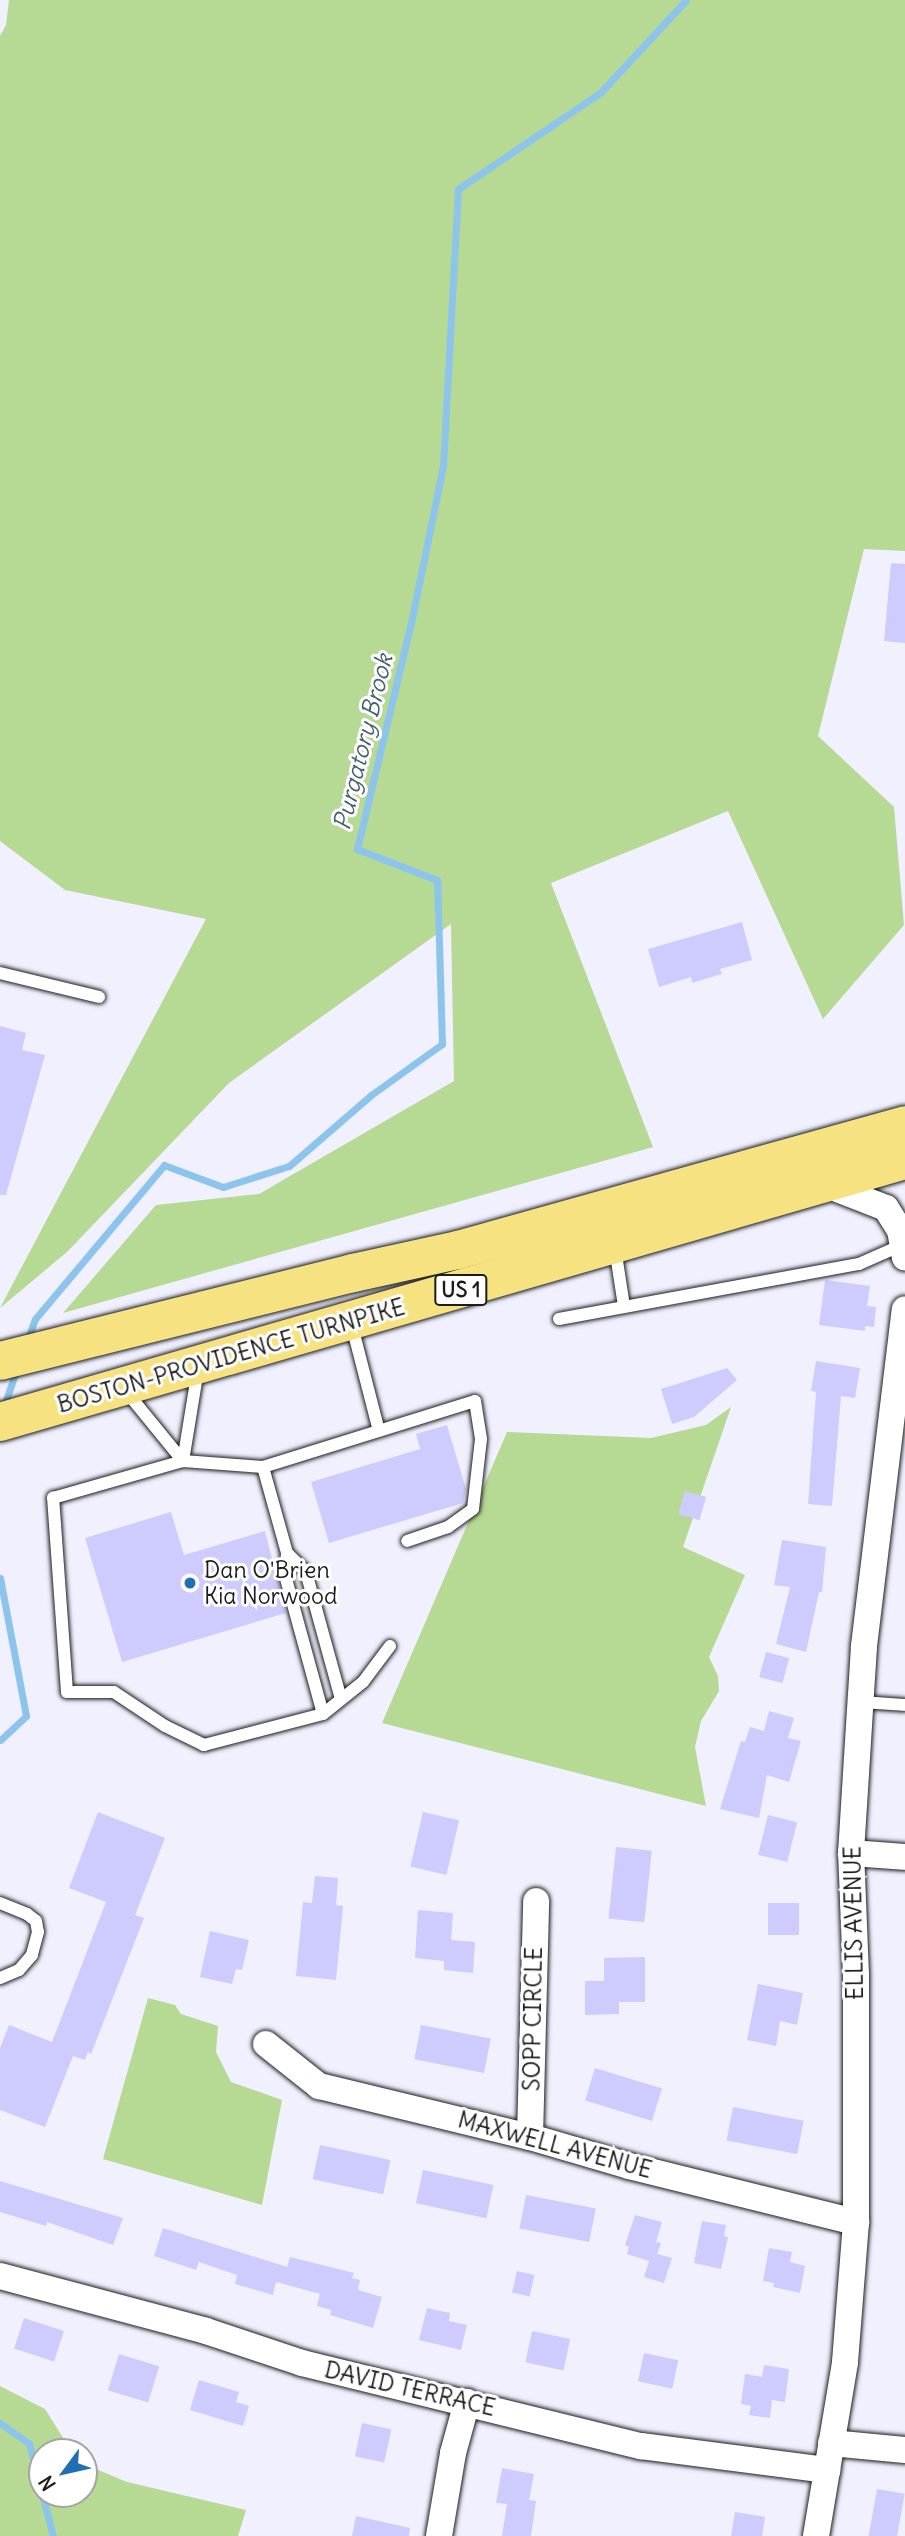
<!DOCTYPE html>
<html>
<head>
<meta charset="utf-8">
<style>
	body { margin:0 }
	#map { position:relative; width:905px; height:2536px; overflow:hidden; background:#f0f0ff; font-family:Delius,sans-serif }
	div>[style] { position:absolute }
	.green>* { inset:0; background:#b6d994 }
	.stream>* { height:7px; margin:-3.5px; padding:0 3.5px; transform-origin:3.5px; border-radius:3.5px; background:#8dc4eb }
	.building>* { inset:0; background:#ceccfe; transform-origin:0 0 }
	.roads { filter:drop-shadow(0 0 2px #1c1c1c) drop-shadow(0 0 2px #1c1c1c) }
	.lane>* { height:12px; margin:-6px; padding:0 6px; transform-origin:6px; border-radius:6px; background:#fff }
	.street>* { height:26px; margin:-13px; padding:0 13px; transform-origin:13px; border-radius:13px; background:#fff }
	.primary>* { height:38px; margin:-19px; padding:0 19px; transform-origin:19px; border-radius:19px; background:#f7e281 }
	.dots>* { width:19px; height:19px; translate:-50% -50%; box-sizing:border-box; border:4px solid #fff; border-radius:50% }
	span { translate:-50% -50%; white-space:nowrap; text-align:center; line-height:1.15; -webkit-text-stroke:6px #fff; paint-order:stroke }
	.shield-label span { padding:2px 5px; background:#fff; border:2px solid; border-radius:5px; -webkit-text-stroke-width:0 }
	.shield-label { font-size:21px; color:#1c1c1c; font-weight:700 }
	.street-label { font-size:23px; color:#1c1c1c }
	.poi-label { font-size:23px; color:#1c1c1c }
	.left { translate:0 -50%; text-align:left }
	.water-label { font-size:24px; color:#495f6f; font-style:italic }
	.north { position:absolute; left:28px; top:2438px; width:70px; height:70px; box-sizing:border-box; background:#fff; border:2px solid #a4a4a4; border-radius:50%; rotate:237deg; font-size:19px; font-weight:700; line-height:28px; text-align:center; color:#1c1c1c }
	.north::after { content:''; display:block; margin:auto; width:24px; height:32px; background:#1f6fb2; clip-path:polygon(50% 0,100% 100%,50% 72%,0 100%) }
</style>
</head>
<body>
<div id="map">
	<div class="green">
		<i style="clip-path:polygon(9px 0,905px 0,905px 551px,864px 549px,818px 736px,894px 807px,904px 925px,823px 1019px,728px 811px,551px 883px,653px 1147px,63px 1313px,156px 1205px,259px 1194px,454px 1081px,451px 924px,229px 1083px,67px 1252px,0 1308px,206px 919px,65px 890px,0 841px,0 36px,6px 25px)"></i>
		<i style="clip-path:polygon(731px 1407px,683px 1547px,745px 1575px,709px 1657px,718px 1676px,719px 1691px,701px 1721px,695px 1747px,706px 1806px,382px 1723px,507px 1432px,651px 1438px,706px 1425px)"></i>
		<i style="clip-path:polygon(148px 1998px,175px 2005px,181px 2014px,218px 2026px,216px 2052px,231px 2082px,282px 2100px,262px 2205px,103px 2159px)"></i>
		<i style="clip-path:polygon(0 2386px,45px 2409px,72px 2452px,42px 2452px,42px 2494px,84px 2494px,84px 2464px,127px 2482px,246px 2510px,238px 2536px,0 2536px)"></i>
	</div>
	<div class="stream">
		<i style="left:27px;top:1340px;width:22px;rotate:-69deg"></i>
		<i style="left:35px;top:1319px;width:201px;rotate:-50deg"></i>
		<i style="left:164px;top:1165px;width:63px;rotate:20.4deg"></i>
		<i style="left:223px;top:1187px;width:69px;rotate:-17.7deg"></i>
		<i style="left:289px;top:1166px;width:108px;rotate:-40.9deg"></i>
		<i style="left:371px;top:1095px;width:87px;rotate:-35.7deg"></i>
		<i style="left:442px;top:1044px;width:164px;rotate:-91.7deg"></i>
		<i style="left:437px;top:880px;width:86px;rotate:-158.8deg"></i>
		<i style="left:357px;top:849px;width:232px;rotate:-76.6deg"></i>
		<i style="left:411px;top:623px;width:160px;rotate:-78.5deg"></i>
		<i style="left:443px;top:466px;width:277px;rotate:-86.9deg"></i>
		<i style="left:458px;top:189px;width:171px;rotate:-34.1deg"></i>
		<i style="left:600px;top:93px;width:127px;rotate:-47.2deg"></i>
		<i style="left:3px;top:1409px;width:40px;rotate:-71.1deg"></i>
		<i style="left:0;top:1578px;width:140px;rotate:79.3deg"></i>
		<i style="left:26px;top:1716px;width:35px;rotate:137deg"></i>
		<i style="left:0;top:2423px;width:35px;rotate:35deg"></i>
		<i style="left:29px;top:2443px;width:53px;rotate:75.7deg"></i>
		<i style="left:42px;top:2494px;width:43px;rotate:75.3deg"></i>
	</div>
	<div class="building">
		<i style="clip-path:polygon(891px 563px,905px 564px,905px 643px,884px 641px)"></i>
		<i style="clip-path:polygon(742px 922px,752px 960px,720px 969px,722px 974px,692px 983px,691px 977px,659px 987px,648px 949px)"></i>
		<i style="clip-path:polygon(0 1026px,26px 1033px,22px 1050px,45px 1055px,6px 1195px,0 1195px)"></i>
		<i style="clip-path:polygon(825px 1280px,870px 1286px,867px 1306px,876px 1307px,874px 1327px,865px 1326px,865px 1331px,819px 1325px)"></i>
		<i style="clip-path:polygon(816px 1361px,860px 1368px,855px 1398px,841px 1396px,832px 1506px,808px 1504px,816px 1392px,811px 1391px)"></i>
		<i style="clip-path:polygon(727px 1368px,737px 1380px,694px 1417px,672px 1424px,661px 1389px)"></i>
		<i style="clip-path:polygon(447px 1425px,466px 1489px,463px 1503px,329px 1543px,311px 1482px,420px 1449px,416px 1434px)"></i>
		<i style="left:685px;top:1491px;width:22px;height:24px;rotate:16deg"></i>
		<i style="clip-path:polygon(171px 1512px,184px 1555px,265px 1531px,286px 1613px,122px 1662px,85px 1538px)"></i>
		<i style="clip-path:polygon(782px 1540px,826px 1547px,822px 1592px,819px 1592px,806px 1652px,776px 1644px,790px 1587px,774px 1585px)"></i>
		<i style="left:766px;top:1652px;width:24px;height:26px;rotate:15deg"></i>
		<i style="clip-path:polygon(769px 1711px,794px 1718px,788px 1738px,801px 1741px,789px 1782px,767px 1775px,759px 1818px,720px 1809px,741px 1741px,745px 1742px,750px 1727px,764px 1731px)"></i>
		<i style="clip-path:polygon(98px 1812px,165px 1838px,135px 1915px,144px 1918px,91px 2054px,88px 2052px,85px 2060px,73px 2056px,45px 2127px,0 2110px,0 2048px,9px 2025px,52px 2042px,106px 1902px,69px 1888px)"></i>
		<i style="left:423px;top:1812px;width:37px;height:56px;rotate:13deg"></i>
		<i style="left:768px;top:1815px;width:30px;height:41px;rotate:14deg"></i>
		<i style="left:616px;top:1847px;width:36px;height:72px;rotate:6deg"></i>
		<i style="clip-path:polygon(315px 1876px,338px 1878px,336px 1905px,343px 1906px,336px 1980px,296px 1976px,303px 1902px,312px 1903px)"></i>
		<i style="left:768px;top:1903px;width:31px;height:32px"></i>
		<i style="clip-path:polygon(418px 1910px,453px 1913px,451px 1940px,475px 1942px,473px 1973px,444px 1970px,444px 1961px,415px 1958px)"></i>
		<i style="clip-path:polygon(210px 1931px,249px 1940px,242px 1970px,236px 1969px,232px 1984px,200px 1977px)"></i>
		<i style="clip-path:polygon(645px 1957px,645px 2002px,619px 2002px,619px 2014px,585px 2015px,585px 1981px,604px 1981px,604px 1958px)"></i>
		<i style="clip-path:polygon(758px 1984px,803px 1993px,797px 2025px,780px 2021px,776px 2046px,747px 2040px)"></i>
		<i style="left:421px;top:2025px;width:71px;height:35px;rotate:11deg"></i>
		<i style="left:595px;top:2068px;width:70px;height:34px;rotate:17deg"></i>
		<i style="left:733px;top:2107px;width:72px;height:34px;rotate:11deg"></i>
		<i style="left:320px;top:2145px;width:72px;height:35px;rotate:12deg"></i>
		<i style="left:423px;top:2170px;width:72px;height:34px;rotate:12deg"></i>
		<i style="clip-path:polygon(0 2181px,123px 2218px,113px 2245px,47px 2222px,46px 2226px,0 2212px)"></i>
		<i style="left:526px;top:2195px;width:71px;height:34px;rotate:11deg"></i>
		<i style="clip-path:polygon(635px 2215px,662px 2222px,656px 2242px,661px 2243px,657px 2254px,672px 2258px,664px 2283px,644px 2277px,649px 2261px,627px 2254px,629px 2247px,625px 2245px)"></i>
		<i style="clip-path:polygon(702px 2221px,726px 2225px,724px 2236px,728px 2237px,721px 2269px,694px 2263px)"></i>
		<i style="clip-path:polygon(163px 2228px,287px 2267px,290px 2257px,354px 2273px,352px 2278px,360px 2280px,358px 2290px,382px 2297px,373px 2328px,330px 2315px,331px 2310px,317px 2306px,320px 2294px,276px 2282px,273px 2295px,235px 2284px,237px 2275px,199px 2262px,196px 2270px,154px 2256px)"></i>
		<i style="clip-path:polygon(769px 2248px,792px 2252px,790px 2262px,805px 2266px,800px 2293px,773px 2287px,774px 2283px,763px 2281px)"></i>
		<i style="left:517px;top:2271px;width:18px;height:22px;rotate:13deg"></i>
		<i style="clip-path:polygon(427px 2308px,450px 2313px,449px 2321px,467px 2325px,461px 2350px,419px 2340px)"></i>
		<i style="left:24px;top:2318px;width:42px;height:32px;rotate:18deg"></i>
		<i style="left:532px;top:2331px;width:39px;height:32px;rotate:12deg"></i>
		<i style="left:644px;top:2353px;width:35px;height:29px;rotate:12deg"></i>
		<i style="left:119px;top:2354px;width:42px;height:38px;rotate:17deg"></i>
		<i style="clip-path:polygon(764px 2365px,789px 2369px,785px 2402px,772px 2400px,770px 2418px,749px 2415px,751px 2406px,741px 2404px,745px 2374px,762px 2377px)"></i>
		<i style="clip-path:polygon(199px 2380px,239px 2392px,236px 2402px,249px 2406px,243px 2426px,190px 2410px)"></i>
		<i style="left:362px;top:2423px;width:30px;height:34px;rotate:12deg"></i>
		<i style="clip-path:polygon(502px 2468px,534px 2474px,529px 2500px,536px 2501px,531px 2536px,502px 2536px,507px 2504px,496px 2503px)"></i>
		<i style="left:877px;top:2489px;width:28px;height:48px;rotate:10deg"></i>
		<i style="clip-path:polygon(735px 2512px,765px 2517px,762px 2536px,731px 2536px)"></i>
		<i style="clip-path:polygon(356px 2516px,410px 2528px,409px 2536px,352px 2536px)"></i>
	</div>
	<div class="roads">
		<div class="lane">
			<i style="left:0;top:973px;width:102px;rotate:13.6deg"></i>
			<i style="left:615px;top:1248px;width:59px;rotate:81.2deg"></i>
			<i style="left:559px;top:1319px;width:305px;rotate:-10.4deg"></i>
			<i style="left:859px;top:1264px;width:47px;rotate:-23.8deg"></i>
			<i style="left:352px;top:1326px;width:108px;rotate:75.6deg"></i>
			<i style="left:125px;top:1390px;width:92px;rotate:50.8deg"></i>
			<i style="left:183px;top:1461px;width:93px;rotate:-80.7deg"></i>
			<i style="left:263px;top:1467px;width:222px;rotate:-17.3deg"></i>
			<i style="left:475px;top:1401px;width:38px;rotate:81deg"></i>
			<i style="left:481px;top:1439px;width:70px;rotate:96.5deg"></i>
			<i style="left:473px;top:1509px;width:31px;rotate:144deg"></i>
			<i style="left:448px;top:1527px;width:43px;rotate:161.1deg"></i>
			<i style="left:287px;top:1553px;width:22px;rotate:95deg"></i>
			<i style="left:285px;top:1575px;width:144px;rotate:74.7deg"></i>
			<i style="left:323px;top:1714px;width:51px;rotate:-38.7deg"></i>
			<i style="left:363px;top:1682px;width:45px;rotate:-53.1deg"></i>
			<i style="left:860px;top:1702px;width:45px;rotate:3.8deg"></i>
			<i style="left:323px;top:1714px;width:123px;rotate:165.4deg"></i>
			<i style="left:204px;top:1745px;width:43px;rotate:-154deg"></i>
			<i style="left:165px;top:1726px;width:61px;rotate:-146.3deg"></i>
			<i style="left:114px;top:1692px;width:47px;rotate:180deg"></i>
			<i style="left:67px;top:1692px;width:195px;rotate:-94.1deg"></i>
			<i style="left:53px;top:1498px;width:135px;rotate:-15.9deg"></i>
			<i style="left:183px;top:1461px;width:80px;rotate:4.3deg"></i>
			<i style="left:263px;top:1467px;width:89px;rotate:74.4deg"></i>
			<i style="left:287px;top:1553px;width:27px;rotate:45deg"></i>
			<i style="left:306px;top:1572px;width:132px;rotate:74.6deg"></i>
			<i style="left:0;top:1903px;width:29px;rotate:22deg"></i>
			<i style="left:27px;top:1914px;width:11px;rotate:38deg"></i>
			<i style="left:36px;top:1921px;width:11px;rotate:80deg"></i>
			<i style="left:38px;top:1932px;width:24px;rotate:105deg"></i>
			<i style="left:32px;top:1955px;width:20px;rotate:131deg"></i>
			<i style="left:19px;top:1970px;width:21px;rotate:157deg"></i>
		</div>
		<div class="street">
			<i style="left:824px;top:1184px;width:66px;rotate:21.2deg"></i>
			<i style="left:886px;top:1208px;width:26px;rotate:58deg"></i>
			<i style="left:900px;top:1230px;width:28px;rotate:80deg"></i>
			<i style="left:851px;top:1853px;width:54px;rotate:4.2deg"></i>
			<i style="left:266px;top:2044px;width:68px;rotate:38.4deg"></i>
			<i style="left:319px;top:2086px;width:217px;rotate:13.6deg"></i>
			<i style="left:530px;top:2137px;width:103px;rotate:16.3deg"></i>
			<i style="left:629px;top:2166px;width:234px;rotate:13.9deg"></i>
			<i style="left:530px;top:2137px;width:236px;rotate:-88.5deg"></i>
			<i style="left:0;top:2276px;width:213px;rotate:14.9deg"></i>
			<i style="left:206px;top:2331px;width:101px;rotate:18.4deg"></i>
			<i style="left:302px;top:2363px;width:349px;rotate:13.8deg"></i>
			<i style="left:641px;top:2446px;width:188px;rotate:7.4deg"></i>
			<i style="left:831px;top:2443px;width:74px;rotate:5.4deg"></i>
			<i style="left:439px;top:2536px;width:84px;rotate:-80.4deg"></i>
			<i style="left:453px;top:2453px;width:53px;rotate:-74.6deg"></i>
			<i style="left:816px;top:2536px;width:176px;rotate:-80.5deg"></i>
			<i style="left:845px;top:2362px;width:140px;rotate:-85.5deg"></i>
			<i style="left:856px;top:2222px;width:247px;rotate:-90deg"></i>
			<i style="left:856px;top:1975px;width:122px;rotate:-92.3deg"></i>
			<i style="left:851px;top:1853px;width:207px;rotate:-86.4deg"></i>
			<i style="left:864px;top:1646px;width:339px;rotate:-83.1deg"></i>
		</div>
		<div class="primary">
			<i style="left:0;top:1361px;width:364px;rotate:-14deg"></i>
			<i style="left:353px;top:1273px;width:107px;rotate:-12.4deg"></i>
			<i style="left:458px;top:1250px;width:464px;rotate:-15.6deg"></i>
			<i style="left:0;top:1422px;width:942px;rotate:-16.15deg"></i>
		</div>
	</div>
	<div class="dots">
		<i style="left:190px;top:1583px;background:#1f6fb2"></i>
	</div>
	<div class="shield-label">
		<span style="left:461px;top:1290px">US 1</span>
	</div>
	<div class="street-label">
		<span style="left:231px;top:1356px;rotate:-16deg">BOSTON-PROVIDENCE TURNPIKE</span>
		<span style="left:854px;top:1923px;rotate:-91deg">ELLIS AVENUE</span>
		<span style="left:533px;top:2019px;rotate:-89deg">SOPP CIRCLE</span>
		<span style="left:555px;top:2145px;rotate:15deg">MAXWELL AVENUE</span>
		<span style="left:410px;top:2389px;rotate:13deg">DAVID TERRACE</span>
	</div>
	<div class="poi-label">
		<span class="left" style="left:204px;top:1583px">Dan O'Brien<br>Kia Norwood</span>
	</div>
	<div class="water-label">
		<span style="left:363px;top:742px;rotate:-76deg">Purgatory Brook</span>
	</div>
	<div class="north">N</div>
</div>
</body>
</html>
